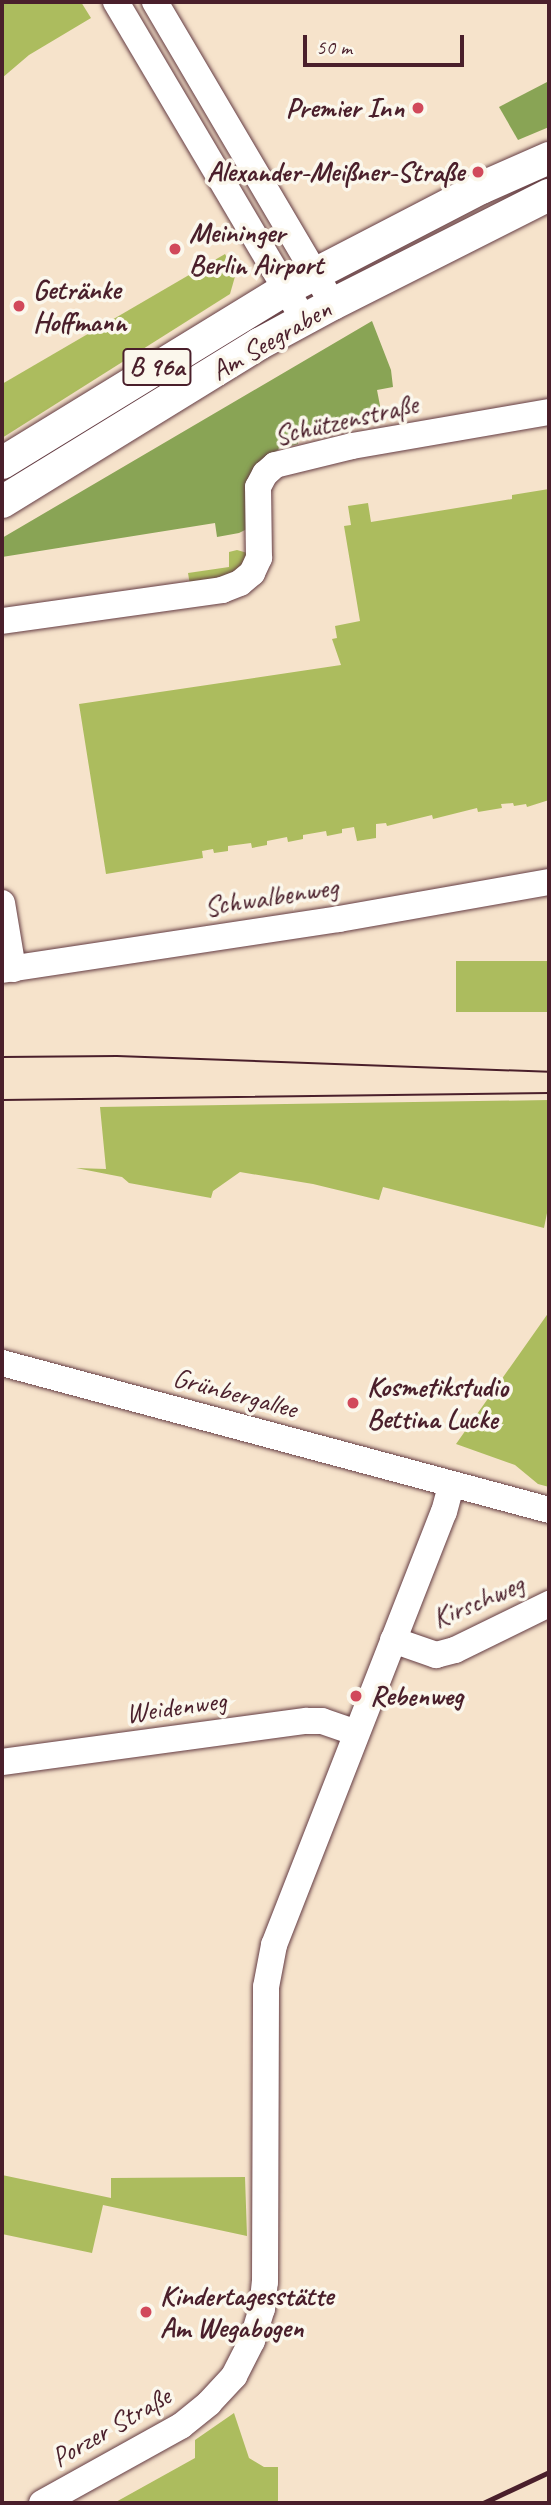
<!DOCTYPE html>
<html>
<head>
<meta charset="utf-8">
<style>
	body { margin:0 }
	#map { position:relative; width:551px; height:2505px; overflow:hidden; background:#f6e3cb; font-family:Caveat,sans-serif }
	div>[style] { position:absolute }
	.green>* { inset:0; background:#acbc5e; transform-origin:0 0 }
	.forest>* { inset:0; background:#89a455 }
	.roads { filter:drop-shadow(0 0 2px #643c43) drop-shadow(0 0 2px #643c43) }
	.minor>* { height:26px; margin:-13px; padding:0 13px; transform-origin:13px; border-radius:13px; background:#fff }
	.major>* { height:32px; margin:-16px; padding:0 16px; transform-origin:16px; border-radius:16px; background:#fff }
	.tram>* { height:2px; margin:-1px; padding:0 1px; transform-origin:1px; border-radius:1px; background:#4a1f2b }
	.rail>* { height:5px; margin:-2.5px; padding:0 2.5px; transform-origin:2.5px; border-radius:2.5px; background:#4a1f2b }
	.dots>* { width:19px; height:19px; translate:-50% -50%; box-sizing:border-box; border:4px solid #fbf7ec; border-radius:50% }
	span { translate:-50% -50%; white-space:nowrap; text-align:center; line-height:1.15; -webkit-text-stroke:7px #fbf7ec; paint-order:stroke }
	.shield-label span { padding:2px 5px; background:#fbf7ec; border:2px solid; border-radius:5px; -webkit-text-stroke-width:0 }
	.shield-label { font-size:26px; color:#4a1f2b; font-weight:700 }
	.poi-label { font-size:28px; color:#4a1f2b; font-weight:700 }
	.right { translate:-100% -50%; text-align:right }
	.left { translate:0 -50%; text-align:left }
	.street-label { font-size:28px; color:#4a1f2b }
	.frame { position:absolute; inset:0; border:4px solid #4a1f2b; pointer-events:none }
	.scale { position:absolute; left:303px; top:35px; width:161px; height:32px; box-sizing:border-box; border:4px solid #4a1f2b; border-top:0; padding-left:9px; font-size:21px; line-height:24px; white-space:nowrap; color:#4a1f2b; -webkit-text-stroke:5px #fbf7ec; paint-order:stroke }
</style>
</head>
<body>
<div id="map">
	<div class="green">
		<i style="clip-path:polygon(2px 2px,81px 2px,91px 18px,29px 55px,2px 78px)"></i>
		<i style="clip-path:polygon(225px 254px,236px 273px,230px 294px,2px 438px,2px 384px)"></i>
		<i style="clip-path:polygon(549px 489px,549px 800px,527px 807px,526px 804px,514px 806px,513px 803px,501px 804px,502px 808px,478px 812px,477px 808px,433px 819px,432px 815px,387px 826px,386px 823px,376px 824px,376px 838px,357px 841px,354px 827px,342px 829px,342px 833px,327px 836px,326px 831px,303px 835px,303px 839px,288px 842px,287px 837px,267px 841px,267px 845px,252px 848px,251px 843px,228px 846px,228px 851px,214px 853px,213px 849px,202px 851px,203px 858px,106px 874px,79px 704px,341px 665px,332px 639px,337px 638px,335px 626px,360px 621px,344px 526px,351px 525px,348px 506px,368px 503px,371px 522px,512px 499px,512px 495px)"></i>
		<i style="clip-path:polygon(237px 550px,251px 554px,239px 572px,190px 585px,188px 573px,229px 567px,229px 552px)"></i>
		<i style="left:549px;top:961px;width:51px;height:93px;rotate:90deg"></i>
		<i style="clip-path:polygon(549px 1100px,549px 1203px,544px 1228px,383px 1187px,379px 1200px,313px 1184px,240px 1172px,213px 1191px,211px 1198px,129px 1183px,122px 1177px,76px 1168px,106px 1169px,100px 1107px)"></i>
		<i style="clip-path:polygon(549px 1312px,549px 1487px,538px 1484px,515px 1465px,456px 1444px)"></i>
		<i style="clip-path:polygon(2px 2175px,111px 2198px,111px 2178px,245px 2177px,247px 2236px,103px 2205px,92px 2253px,2px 2234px)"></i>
		<i style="clip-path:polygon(234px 2413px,249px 2458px,264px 2467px,278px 2467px,278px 2503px,114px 2503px,195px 2458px,195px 2440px)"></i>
	</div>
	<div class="forest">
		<i style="clip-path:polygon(549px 81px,549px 127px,518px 140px,499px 107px)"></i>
		<i style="clip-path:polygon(372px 321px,391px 370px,393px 387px,377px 390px,382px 416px,297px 432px,298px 444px,279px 449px,267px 458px,251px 527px,239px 533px,217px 537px,215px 523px,2px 557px,2px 538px)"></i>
	</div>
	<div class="roads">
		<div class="minor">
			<i style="left:116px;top:2px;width:369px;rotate:59.4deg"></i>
			<i style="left:155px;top:2px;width:351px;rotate:59.5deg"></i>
			<i style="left:2px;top:621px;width:222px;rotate:-8deg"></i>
			<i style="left:222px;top:590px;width:19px;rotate:-21deg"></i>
			<i style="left:240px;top:583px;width:16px;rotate:-40deg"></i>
			<i style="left:252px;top:573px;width:17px;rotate:-65deg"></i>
			<i style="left:259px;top:558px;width:71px;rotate:-90.8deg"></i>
			<i style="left:258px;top:487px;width:15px;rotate:-62deg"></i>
			<i style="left:265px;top:474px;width:13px;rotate:-42deg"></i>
			<i style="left:275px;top:465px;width:79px;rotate:-13.9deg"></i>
			<i style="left:352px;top:446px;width:200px;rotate:-9.8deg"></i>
			<i style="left:2px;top:903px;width:67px;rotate:80.5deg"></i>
			<i style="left:2px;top:970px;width:341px;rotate:-8.6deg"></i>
			<i style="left:339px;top:919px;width:213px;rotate:-10deg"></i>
			<i style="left:2px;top:1363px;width:566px;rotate:15.04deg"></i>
			<i style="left:393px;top:1640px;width:46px;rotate:19.2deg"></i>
			<i style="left:436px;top:1655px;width:20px;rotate:-15deg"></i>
			<i style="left:455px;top:1650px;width:105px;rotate:-26.1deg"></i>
			<i style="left:2px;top:1762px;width:308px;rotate:-7.7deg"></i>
			<i style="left:307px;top:1721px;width:15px"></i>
			<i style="left:322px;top:1721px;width:36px;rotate:19deg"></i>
			<i style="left:42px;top:2503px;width:159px;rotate:-29deg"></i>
			<i style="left:181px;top:2426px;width:36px;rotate:-39deg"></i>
			<i style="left:209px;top:2403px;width:37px;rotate:-47deg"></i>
			<i style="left:234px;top:2376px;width:39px;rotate:-63deg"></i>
			<i style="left:252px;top:2341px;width:34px;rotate:-73deg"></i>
			<i style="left:262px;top:2309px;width:27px;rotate:-84deg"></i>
			<i style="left:265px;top:2282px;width:295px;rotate:-89.8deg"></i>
			<i style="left:266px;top:1987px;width:43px;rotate:-79.2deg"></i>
			<i style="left:274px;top:1945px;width:465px;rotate:-68.6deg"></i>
			<i style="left:444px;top:1512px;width:28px;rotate:-75deg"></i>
		</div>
		<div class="major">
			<i style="left:2px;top:463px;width:333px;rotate:-31.5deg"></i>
			<i style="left:286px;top:289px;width:220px;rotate:-27.4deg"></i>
			<i style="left:481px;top:188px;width:74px;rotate:-23.8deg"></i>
			<i style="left:2px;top:502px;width:302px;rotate:-31.6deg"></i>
			<i style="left:259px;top:344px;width:84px;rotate:-28.4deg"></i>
			<i style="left:333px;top:304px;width:242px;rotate:-26.8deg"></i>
		</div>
	</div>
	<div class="tram">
		<i style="left:2px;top:1057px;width:115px;rotate:-0.5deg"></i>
		<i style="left:117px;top:1056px;width:432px;rotate:2.1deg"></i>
		<i style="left:2px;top:1100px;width:547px;rotate:-0.73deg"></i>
	</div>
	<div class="rail">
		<i style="left:483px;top:2503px;width:73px;rotate:-25.2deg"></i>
	</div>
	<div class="dots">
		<i style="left:418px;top:108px;background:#d1495b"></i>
		<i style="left:478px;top:172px;background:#d1495b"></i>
		<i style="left:175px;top:249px;background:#d1495b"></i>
		<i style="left:19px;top:306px;background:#d1495b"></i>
		<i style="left:353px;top:1403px;background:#d1495b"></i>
		<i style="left:356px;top:1696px;background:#d1495b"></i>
		<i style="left:146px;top:2312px;background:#d1495b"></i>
	</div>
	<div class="shield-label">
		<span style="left:157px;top:367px">B 96a</span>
	</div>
	<div class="poi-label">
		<span class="right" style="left:404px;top:108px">Premier Inn</span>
		<span class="right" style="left:464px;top:172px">Alexander-Meißner-Straße</span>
		<span class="left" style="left:189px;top:249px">Meininger<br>Berlin Airport</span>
		<span class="left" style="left:33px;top:306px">Getränke<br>Hoffmann</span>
		<span class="left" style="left:367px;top:1403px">Kosmetikstudio<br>Bettina Lucke</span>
		<span class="left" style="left:370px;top:1696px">Rebenweg</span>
		<span class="left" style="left:160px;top:2312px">Kindertagesstätte<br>Am Wegabogen</span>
	</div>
	<div class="street-label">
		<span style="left:271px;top:340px;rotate:-30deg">Am Seegraben</span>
		<span style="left:346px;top:420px;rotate:-13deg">Schützenstraße</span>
		<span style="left:271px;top:897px;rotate:-9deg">Schwalbenweg</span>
		<span style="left:235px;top:1393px;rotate:15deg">Grünbergallee</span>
		<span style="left:478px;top:1601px;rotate:-23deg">Kirschweg</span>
		<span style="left:176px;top:1707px;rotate:-8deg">Weidenweg</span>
		<span style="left:111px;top:2427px;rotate:-30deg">Porzer Straße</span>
	</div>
	<div class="frame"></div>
	<div class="scale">50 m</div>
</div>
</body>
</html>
